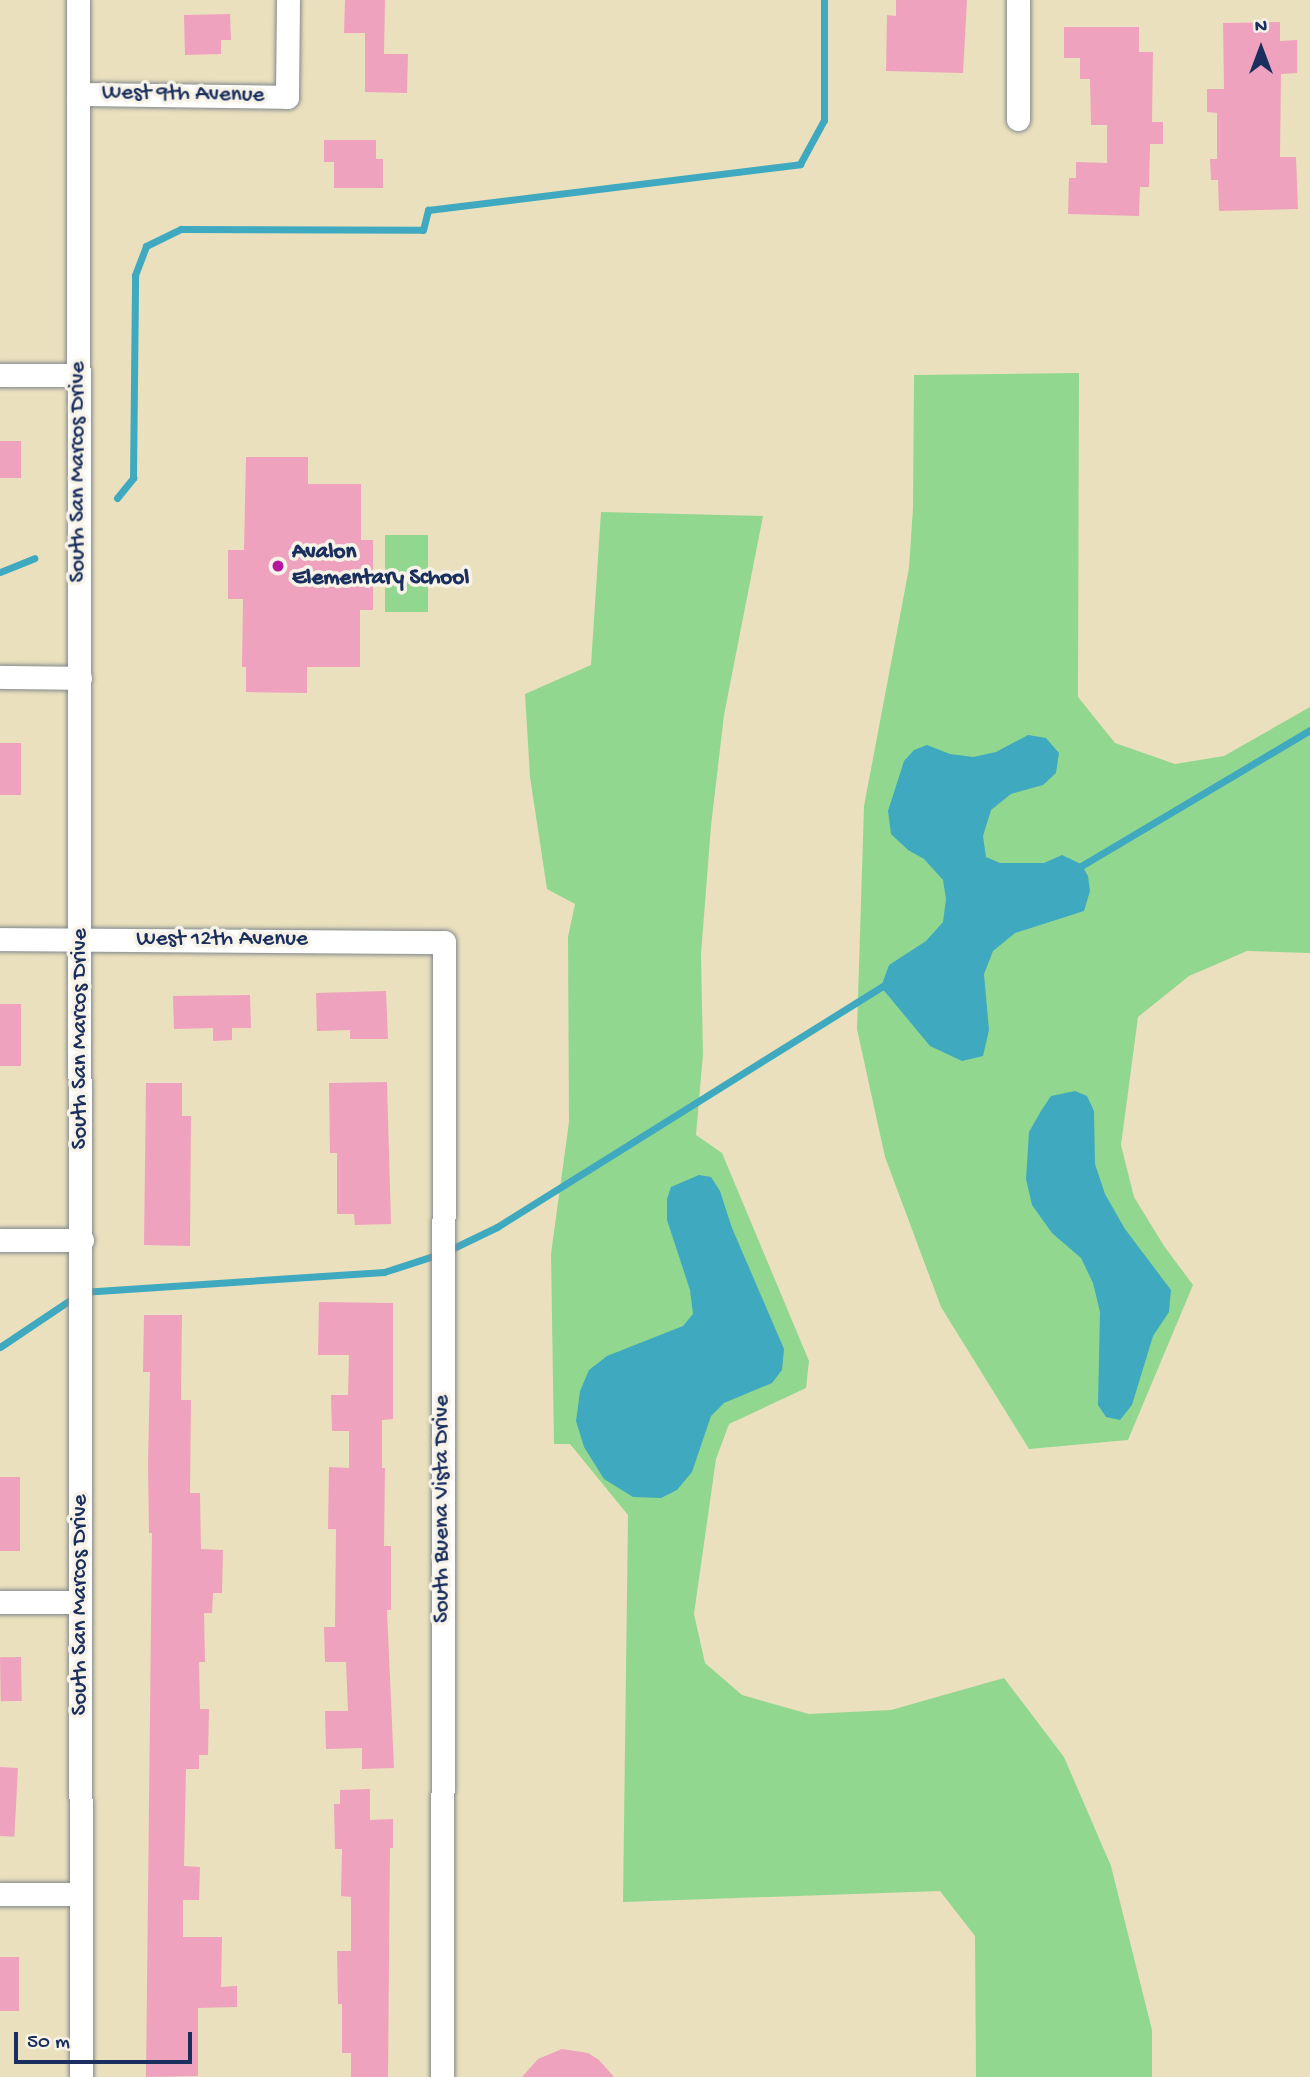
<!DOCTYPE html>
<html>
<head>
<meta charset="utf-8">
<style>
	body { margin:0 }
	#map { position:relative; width:1310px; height:2077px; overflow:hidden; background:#eae0bd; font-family:"Gochi Hand",sans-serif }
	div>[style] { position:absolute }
	.green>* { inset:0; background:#92d790; transform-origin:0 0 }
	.water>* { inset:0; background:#3fa9bf }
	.stream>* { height:7px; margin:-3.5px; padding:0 3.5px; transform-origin:3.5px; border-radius:3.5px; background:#3fa9bf }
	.building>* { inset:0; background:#efa2be; transform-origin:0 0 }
	.roads { filter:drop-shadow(0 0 2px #82888e) drop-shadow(0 0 2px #82888e) }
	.street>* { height:23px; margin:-11.5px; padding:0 11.5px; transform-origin:11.5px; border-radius:11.5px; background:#fff }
	.dots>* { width:19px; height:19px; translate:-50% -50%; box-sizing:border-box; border:4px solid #f7f3e8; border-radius:50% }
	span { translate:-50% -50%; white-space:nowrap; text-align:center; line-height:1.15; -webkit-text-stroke:7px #f7f3e8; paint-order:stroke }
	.street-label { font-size:23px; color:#1b2f5e }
	.poi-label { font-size:23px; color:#1b2f5e; font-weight:700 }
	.left { translate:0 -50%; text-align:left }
	.north { position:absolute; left:1226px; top:14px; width:70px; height:70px; -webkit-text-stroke:5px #f7f3e8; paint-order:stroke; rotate:0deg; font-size:19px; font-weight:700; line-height:28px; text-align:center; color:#1b2f5e }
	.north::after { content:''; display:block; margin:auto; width:24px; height:32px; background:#1b2f5e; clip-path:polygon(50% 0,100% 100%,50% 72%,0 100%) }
	.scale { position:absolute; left:14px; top:2032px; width:178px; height:32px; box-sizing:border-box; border:4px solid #1b2f5e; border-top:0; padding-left:9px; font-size:21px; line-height:24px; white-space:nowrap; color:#1b2f5e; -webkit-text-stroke:5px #f7f3e8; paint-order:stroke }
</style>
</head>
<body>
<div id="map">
	<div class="green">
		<i style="clip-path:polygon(1079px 373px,1078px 697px,1115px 743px,1175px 764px,1224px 756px,1310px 707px,1310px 953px,1247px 951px,1189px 976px,1138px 1017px,1121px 1145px,1134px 1197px,1164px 1246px,1193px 1285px,1128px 1440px,1029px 1449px,941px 1307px,885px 1157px,857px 1029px,864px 806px,909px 568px,913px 508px,914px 375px)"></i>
		<i style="clip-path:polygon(601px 512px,763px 516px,724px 715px,711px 826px,701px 954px,703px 1054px,696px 1135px,722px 1153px,809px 1361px,806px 1388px,729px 1424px,716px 1459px,694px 1614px,705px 1663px,742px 1695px,809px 1714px,891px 1710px,1004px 1678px,1064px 1757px,1111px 1866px,1152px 2030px,1152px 2077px,976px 2077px,975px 1936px,940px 1891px,623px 1902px,628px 1515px,570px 1444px,554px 1444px,551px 1254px,569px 1122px,568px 937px,575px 904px,547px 889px,530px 777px,525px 694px,591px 665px)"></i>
		<i style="left:385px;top:535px;width:43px;height:77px"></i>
	</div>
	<div class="water">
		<i style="clip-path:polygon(1028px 735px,1046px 738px,1059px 753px,1056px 773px,1043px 785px,1011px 794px,991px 810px,983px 836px,986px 857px,1000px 863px,1044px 863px,1062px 855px,1081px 864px,1088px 876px,1090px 891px,1084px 911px,1015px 933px,993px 951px,984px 974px,989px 1030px,983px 1056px,962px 1061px,930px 1046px,881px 987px,889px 965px,926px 941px,943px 922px,946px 899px,943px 880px,924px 859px,908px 850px,891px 834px,888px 811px,904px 761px,914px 750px,927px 745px,950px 754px,973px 757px,996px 752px)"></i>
		<i style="clip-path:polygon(1075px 1091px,1087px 1096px,1094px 1111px,1095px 1164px,1105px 1194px,1125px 1229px,1171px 1290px,1169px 1312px,1153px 1336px,1132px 1405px,1120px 1420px,1106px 1417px,1098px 1405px,1100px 1312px,1093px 1283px,1081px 1258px,1052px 1233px,1032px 1205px,1026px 1179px,1029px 1132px,1041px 1111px,1051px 1096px)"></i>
		<i style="clip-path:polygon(699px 1175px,711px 1177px,720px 1191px,732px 1228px,784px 1349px,782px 1370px,772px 1383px,724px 1403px,711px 1416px,692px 1472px,677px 1490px,661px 1498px,633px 1497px,604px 1479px,584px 1447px,576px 1421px,580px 1391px,589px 1370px,607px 1356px,683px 1326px,693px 1314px,690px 1290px,667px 1220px,667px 1199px,671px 1187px)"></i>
	</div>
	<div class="stream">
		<i style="left:117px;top:498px;width:26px;rotate:-51deg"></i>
		<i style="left:133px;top:478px;width:203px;rotate:-89.4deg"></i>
		<i style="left:135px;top:275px;width:31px;rotate:-69deg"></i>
		<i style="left:146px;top:246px;width:39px;rotate:-26deg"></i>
		<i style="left:181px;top:229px;width:242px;rotate:0.2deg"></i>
		<i style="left:423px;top:230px;width:21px;rotate:-76deg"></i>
		<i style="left:428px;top:210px;width:375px;rotate:-7deg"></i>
		<i style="left:800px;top:164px;width:50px;rotate:-61.4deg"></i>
		<i style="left:824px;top:120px;width:120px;rotate:-90deg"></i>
		<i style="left:0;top:572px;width:37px;rotate:-22deg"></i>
		<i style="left:1076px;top:869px;width:272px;rotate:-30.7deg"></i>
		<i style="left:0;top:1347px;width:99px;rotate:-33.9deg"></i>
		<i style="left:82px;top:1292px;width:303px;rotate:-3.8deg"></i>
		<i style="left:384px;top:1272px;width:62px;rotate:-17.9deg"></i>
		<i style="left:443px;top:1253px;width:60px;rotate:-25.7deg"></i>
		<i style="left:497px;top:1227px;width:462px;rotate:-32deg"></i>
	</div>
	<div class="building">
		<i style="clip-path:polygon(345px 0,385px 0,384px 54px,408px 54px,407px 93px,365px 92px,365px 33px,344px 33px)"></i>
		<i style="clip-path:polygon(896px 0,967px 0,963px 73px,886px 71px,887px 15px,896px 16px)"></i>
		<i style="clip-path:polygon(230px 14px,231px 40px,221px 40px,221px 54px,185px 55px,184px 15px)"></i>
		<i style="clip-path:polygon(1280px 22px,1280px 41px,1297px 40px,1297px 73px,1281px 74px,1280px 157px,1296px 157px,1298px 209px,1219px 211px,1218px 180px,1211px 180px,1210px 159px,1217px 159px,1217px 113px,1207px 112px,1207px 89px,1224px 89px,1223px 23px)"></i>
		<i style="clip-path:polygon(1064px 27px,1139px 27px,1139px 52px,1153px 52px,1152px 122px,1163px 122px,1163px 144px,1150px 144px,1149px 187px,1140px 187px,1139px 216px,1068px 214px,1069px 178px,1076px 178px,1076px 162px,1107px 163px,1107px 125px,1091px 125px,1090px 79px,1080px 79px,1080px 58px,1064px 58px)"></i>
		<i style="clip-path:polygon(324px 140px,376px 140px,376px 159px,383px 159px,383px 188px,334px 188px,334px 162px,324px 162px)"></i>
		<i style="left:0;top:441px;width:21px;height:37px"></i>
		<i style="clip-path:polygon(246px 457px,308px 457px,308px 484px,361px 484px,361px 540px,373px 540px,373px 610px,360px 610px,360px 667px,307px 667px,307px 693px,246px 692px,246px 667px,242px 667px,243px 599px,228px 599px,228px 550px,244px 550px)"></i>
		<i style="left:0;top:743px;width:21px;height:52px"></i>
		<i style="clip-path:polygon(386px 991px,388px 1039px,350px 1039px,350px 1030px,317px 1031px,316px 993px)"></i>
		<i style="clip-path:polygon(250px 995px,251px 1028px,232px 1028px,232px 1040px,213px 1041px,213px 1028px,174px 1029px,173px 996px)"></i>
		<i style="left:0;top:1004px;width:21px;height:62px"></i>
		<i style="clip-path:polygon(387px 1082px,391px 1224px,355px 1225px,354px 1214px,337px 1214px,337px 1153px,330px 1153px,329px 1083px)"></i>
		<i style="clip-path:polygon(146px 1083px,182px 1083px,182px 1116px,191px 1116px,190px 1246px,144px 1245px)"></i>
		<i style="clip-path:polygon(319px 1302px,393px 1303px,393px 1419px,382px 1420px,382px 1468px,385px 1468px,384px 1546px,391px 1546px,391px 1610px,387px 1610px,394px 1768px,362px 1769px,362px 1748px,326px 1749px,325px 1711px,348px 1711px,346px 1662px,325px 1662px,324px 1627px,335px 1627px,336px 1529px,328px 1529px,329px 1467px,349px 1468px,349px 1431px,332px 1431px,331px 1395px,348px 1395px,349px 1355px,318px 1355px)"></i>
		<i style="clip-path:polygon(144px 1315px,182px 1315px,181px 1400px,191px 1400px,190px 1493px,200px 1493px,201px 1549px,223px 1550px,222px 1593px,213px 1593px,212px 1613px,204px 1613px,205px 1662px,199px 1662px,200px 1709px,209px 1709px,208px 1755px,199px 1755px,199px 1769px,186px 1769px,184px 1866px,200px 1867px,199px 1900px,183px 1900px,183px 1937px,222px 1937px,221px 1987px,237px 1986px,237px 2007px,198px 2008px,198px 2076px,146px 2077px,152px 1533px,149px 1533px,148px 1463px,150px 1372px,143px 1372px)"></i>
		<i style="left:0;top:1477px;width:20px;height:74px"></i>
		<i style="left:21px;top:1657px;width:44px;height:21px;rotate:89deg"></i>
		<i style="left:0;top:1767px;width:18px;height:69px;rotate:3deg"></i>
		<i style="clip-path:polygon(370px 1789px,370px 1820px,393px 1819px,393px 1848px,390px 1848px,388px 2077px,351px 2077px,351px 2053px,342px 2053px,342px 2004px,338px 2004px,337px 1951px,351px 1951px,351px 1897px,341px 1896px,342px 1849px,335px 1849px,334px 1804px,340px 1804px,340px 1790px)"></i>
		<i style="left:0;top:1957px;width:19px;height:54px"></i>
		<i style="clip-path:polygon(562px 2049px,588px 2053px,599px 2060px,614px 2077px,522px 2077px,538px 2059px)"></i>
	</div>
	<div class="roads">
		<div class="street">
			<i style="left:78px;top:0;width:2077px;rotate:89.92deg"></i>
			<i style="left:1018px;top:0;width:119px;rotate:90deg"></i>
			<i style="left:78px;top:94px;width:209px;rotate:0.8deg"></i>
			<i style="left:287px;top:97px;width:97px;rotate:-89.4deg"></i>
			<i style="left:0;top:375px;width:79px"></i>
			<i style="left:0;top:677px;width:80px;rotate:0.7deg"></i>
			<i style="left:0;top:939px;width:444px;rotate:0.4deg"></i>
			<i style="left:444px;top:942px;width:1135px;rotate:90.1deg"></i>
			<i style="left:0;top:1240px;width:82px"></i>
			<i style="left:0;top:1602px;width:80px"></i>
			<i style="left:0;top:1894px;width:80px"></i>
		</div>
	</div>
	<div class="dots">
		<i style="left:278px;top:566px;background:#b5179e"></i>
	</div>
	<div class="street-label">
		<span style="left:183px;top:95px;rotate:1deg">West 9th Avenue</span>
		<span style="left:79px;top:472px;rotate:-90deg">South San Marcos Drive</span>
		<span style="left:222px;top:940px">West 12th Avenue</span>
		<span style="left:81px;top:1039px;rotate:-90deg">South San Marcos Drive</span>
		<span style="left:443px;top:1509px;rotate:-90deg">South Buena Vista Drive</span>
		<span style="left:81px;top:1605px;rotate:-90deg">South San Marcos Drive</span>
	</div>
	<div class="poi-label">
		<span class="left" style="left:292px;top:566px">Avalon<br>Elementary School</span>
	</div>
	<div class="north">N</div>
	<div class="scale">50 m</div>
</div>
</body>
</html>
